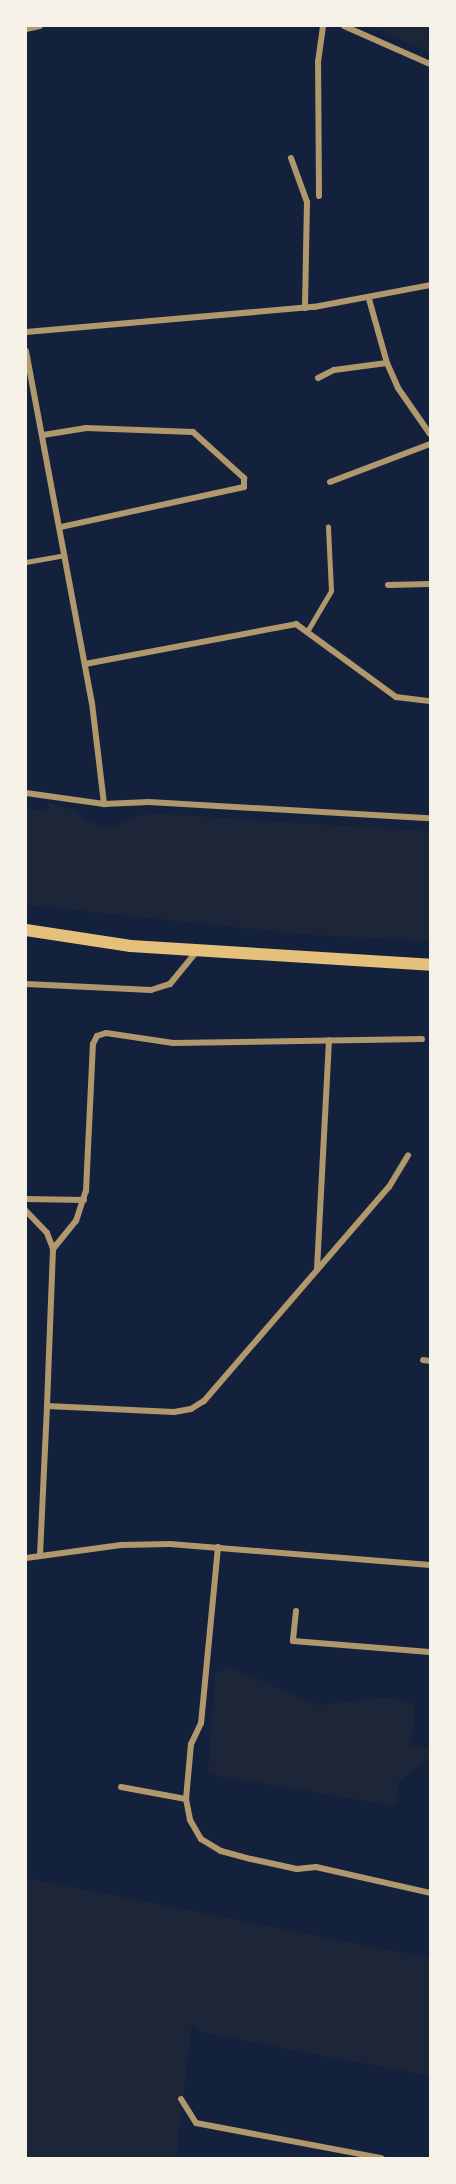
<!DOCTYPE html>
<html>
<head>
<meta charset="utf-8">
<style>
	body { margin:0 }
	#map { position:relative; width:456px; height:2184px; overflow:hidden; background:#14213d; font-family:Poppins,sans-serif }
	div>[style] { position:absolute }
	.green>* { inset:0; background:#1d2539 }
	.service>* { height:4.5px; margin:-2.25px; padding:0 2.25px; transform-origin:2.25px; border-radius:2.25px; background:#b1986c }
	.minor>* { height:6px; margin:-3px; padding:0 3px; transform-origin:3px; border-radius:3px; background:#b1986c }
	.secondary>* { height:12px; margin:-6px; padding:0 6px; transform-origin:6px; border-radius:6px; background:#e5c07b }
	span { translate:-50% -50%; white-space:nowrap; text-align:center; line-height:1.15; -webkit-text-stroke:6px #f6f1e7; paint-order:stroke }
	.frame { position:absolute; inset:0; border:27px solid #f6f1e7; pointer-events:none }
</style>
</head>
<body>
<div id="map">
	<div class="green">
		<i style="clip-path:polygon(369px 26px,428px 26px,426px 41px,430px 43px,430px 52px)"></i>
		<i style="clip-path:polygon(49px 803px,75px 811px,98px 827px,115px 827px,138px 815px,161px 814px,430px 831px,430px 941px,312px 935px,26px 905px,26px 809px,49px 811px)"></i>
		<i style="clip-path:polygon(228px 1667px,318px 1705px,387px 1697px,415px 1705px,411px 1746px,430px 1748px,430px 1761px,425px 1761px,398px 1782px,396px 1806px,208px 1774px,215px 1674px)"></i>
		<i style="clip-path:polygon(26px 1878px,430px 1958px,430px 2076px,199px 2032px,192px 2022px,176px 2158px,26px 2158px)"></i>
	</div>
	<div class="service">
		<i style="left:26px;top:562px;width:39px;rotate:-10deg"></i>
		<i style="left:308px;top:630px;width:45px;rotate:-59.5deg"></i>
		<i style="left:331px;top:591px;width:64px;rotate:-92.7deg"></i>
	</div>
	<div class="minor">
		<i style="left:344px;top:26px;width:94px;rotate:23.8deg"></i>
		<i style="left:26px;top:29px;width:14px;rotate:-12deg"></i>
		<i style="left:291px;top:158px;width:47px;rotate:70deg"></i>
		<i style="left:307px;top:202px;width:106px;rotate:91.1deg"></i>
		<i style="left:319px;top:196px;width:134px;rotate:-90.4deg"></i>
		<i style="left:318px;top:62px;width:36px;rotate:-82deg"></i>
		<i style="left:369px;top:299px;width:66px;rotate:74.3deg"></i>
		<i style="left:387px;top:363px;width:27px;rotate:66deg"></i>
		<i style="left:398px;top:388px;width:56px;rotate:55.2deg"></i>
		<i style="left:26px;top:332px;width:289px;rotate:-5deg"></i>
		<i style="left:314px;top:307px;width:118px;rotate:-10.7deg"></i>
		<i style="left:26px;top:351px;width:358px;rotate:79.4deg"></i>
		<i style="left:92px;top:703px;width:102px;rotate:83.2deg"></i>
		<i style="left:318px;top:378px;width:18px;rotate:-27deg"></i>
		<i style="left:334px;top:370px;width:53px;rotate:-7.5deg"></i>
		<i style="left:43px;top:435px;width:44px;rotate:-9.2deg"></i>
		<i style="left:86px;top:428px;width:107px;rotate:2.1deg"></i>
		<i style="left:193px;top:432px;width:69px;rotate:42deg"></i>
		<i style="left:244px;top:478px;width:9px;rotate:90deg"></i>
		<i style="left:244px;top:487px;width:187px;rotate:167.7deg"></i>
		<i style="left:330px;top:482px;width:107px;rotate:-20.8deg"></i>
		<i style="left:388px;top:585px;width:42px;rotate:-1.4deg"></i>
		<i style="left:85px;top:664px;width:215px;rotate:-10.7deg"></i>
		<i style="left:296px;top:624px;width:124px;rotate:36.1deg"></i>
		<i style="left:396px;top:697px;width:34px;rotate:7deg"></i>
		<i style="left:26px;top:793px;width:79px;rotate:8deg"></i>
		<i style="left:104px;top:804px;width:45px;rotate:-2.5deg"></i>
		<i style="left:149px;top:802px;width:281px;rotate:3.3deg"></i>
		<i style="left:26px;top:984px;width:125px;rotate:2.7deg"></i>
		<i style="left:151px;top:990px;width:20px;rotate:-18deg"></i>
		<i style="left:170px;top:984px;width:43px;rotate:-50.7deg"></i>
		<i style="left:26px;top:1199px;width:58px;rotate:1deg"></i>
		<i style="left:26px;top:1211px;width:30px;rotate:46deg"></i>
		<i style="left:47px;top:1233px;width:17px;rotate:69deg"></i>
		<i style="left:53px;top:1249px;width:157px;rotate:92.2deg"></i>
		<i style="left:53px;top:1249px;width:36px;rotate:-51deg"></i>
		<i style="left:76px;top:1221px;width:32px;rotate:-72deg"></i>
		<i style="left:86px;top:1191px;width:147px;rotate:-87.3deg"></i>
		<i style="left:93px;top:1044px;width:9px;rotate:-63deg"></i>
		<i style="left:97px;top:1036px;width:9px;rotate:-18deg"></i>
		<i style="left:106px;top:1033px;width:68px;rotate:8.5deg"></i>
		<i style="left:173px;top:1043px;width:249px;rotate:-0.9deg"></i>
		<i style="left:317px;top:1269px;width:229px;rotate:-87deg"></i>
		<i style="left:423px;top:1360px;width:7px;rotate:8deg"></i>
		<i style="left:218px;top:1547px;width:177px;rotate:95.5deg"></i>
		<i style="left:201px;top:1723px;width:23px;rotate:115deg"></i>
		<i style="left:191px;top:1744px;width:55px;rotate:95.2deg"></i>
		<i style="left:186px;top:1799px;width:21px;rotate:79deg"></i>
		<i style="left:190px;top:1820px;width:22px;rotate:60deg"></i>
		<i style="left:201px;top:1839px;width:23px;rotate:31deg"></i>
		<i style="left:221px;top:1851px;width:31px;rotate:15deg"></i>
		<i style="left:251px;top:1859px;width:47px;rotate:12.3deg"></i>
		<i style="left:297px;top:1869px;width:19px;rotate:-6deg"></i>
		<i style="left:316px;top:1867px;width:117px;rotate:12.8deg"></i>
		<i style="left:40px;top:1555px;width:149px;rotate:-87.3deg"></i>
		<i style="left:47px;top:1406px;width:127px;rotate:2.7deg"></i>
		<i style="left:174px;top:1412px;width:17px;rotate:-10deg"></i>
		<i style="left:191px;top:1409px;width:15px;rotate:-32deg"></i>
		<i style="left:204px;top:1401px;width:283px;rotate:-49.2deg"></i>
		<i style="left:389px;top:1187px;width:37px;rotate:-59deg"></i>
		<i style="left:26px;top:1558px;width:96px;rotate:-7.8deg"></i>
		<i style="left:121px;top:1545px;width:49px;rotate:-1.2deg"></i>
		<i style="left:170px;top:1544px;width:261px;rotate:4.6deg"></i>
		<i style="left:296px;top:1611px;width:30px;rotate:96deg"></i>
		<i style="left:293px;top:1641px;width:137px;rotate:4.6deg"></i>
		<i style="left:121px;top:1787px;width:66px;rotate:10.5deg"></i>
		<i style="left:181px;top:2099px;width:28px;rotate:58deg"></i>
		<i style="left:196px;top:2123px;width:189px;rotate:10.7deg"></i>
	</div>
	<div class="secondary">
		<i style="left:26px;top:930px;width:106px;rotate:8.7deg"></i>
		<i style="left:131px;top:946px;width:300px;rotate:3.6deg"></i>
	</div>
	<div class="frame"></div>
</div>
</body>
</html>
